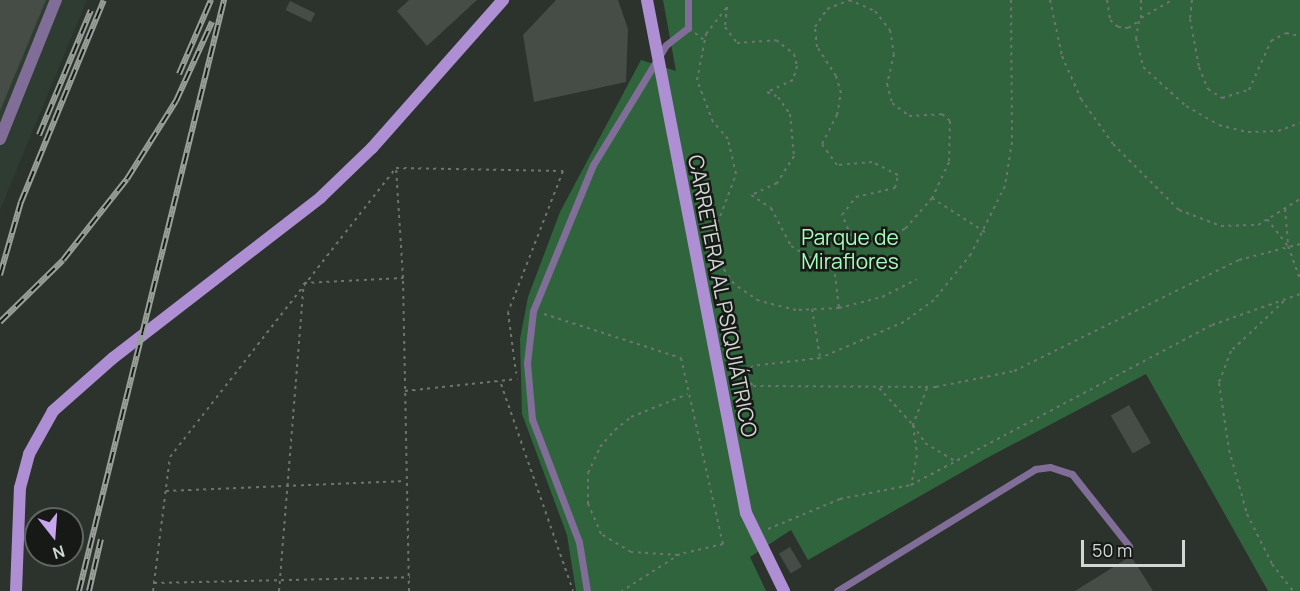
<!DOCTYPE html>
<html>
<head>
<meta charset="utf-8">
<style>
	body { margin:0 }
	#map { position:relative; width:1300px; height:591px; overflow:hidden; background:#2b332c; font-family:Manrope,sans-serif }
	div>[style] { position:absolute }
	.built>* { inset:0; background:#2e3c31 }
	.green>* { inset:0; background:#30643d }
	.building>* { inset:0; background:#454d46; transform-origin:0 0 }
	.path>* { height:2px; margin-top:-1px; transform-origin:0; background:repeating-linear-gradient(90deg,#6e756f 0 3px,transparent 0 7.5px) }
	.lane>* { height:7px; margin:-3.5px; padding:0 3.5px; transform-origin:3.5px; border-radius:3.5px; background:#806d98 }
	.street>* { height:12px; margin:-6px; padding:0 6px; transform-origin:6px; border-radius:6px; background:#806d98 }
	.secondary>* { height:12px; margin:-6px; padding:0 6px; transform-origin:6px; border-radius:6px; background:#ae8fd4 }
	.rail>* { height:6px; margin-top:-3px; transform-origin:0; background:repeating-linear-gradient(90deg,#161916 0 11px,#99a09a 0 22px); box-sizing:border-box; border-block:2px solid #99a09a }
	span { translate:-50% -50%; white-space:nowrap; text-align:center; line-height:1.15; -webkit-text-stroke:5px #161916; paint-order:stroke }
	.park-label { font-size:21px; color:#a7fcb9 }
	.street-label { font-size:21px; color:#d1d7d2 }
	.north { position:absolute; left:24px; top:507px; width:60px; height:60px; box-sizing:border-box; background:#161916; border:2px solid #616561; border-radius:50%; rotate:163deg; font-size:16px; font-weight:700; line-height:24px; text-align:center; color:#d1d7d2 }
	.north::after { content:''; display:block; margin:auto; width:21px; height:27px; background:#c7a6ef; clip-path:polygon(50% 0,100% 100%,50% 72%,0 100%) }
	.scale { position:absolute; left:1081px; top:540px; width:104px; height:27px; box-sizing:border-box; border:3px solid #d1d7d2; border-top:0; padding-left:8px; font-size:18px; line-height:21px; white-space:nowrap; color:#d1d7d2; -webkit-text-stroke:4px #161916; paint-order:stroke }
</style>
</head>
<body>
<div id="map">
	<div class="built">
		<i style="clip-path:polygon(0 0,87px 0,0 210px)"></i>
	</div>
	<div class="green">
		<i style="clip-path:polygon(663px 0,1300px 0,1300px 591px,1268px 591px,1146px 374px,985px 459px,808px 560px,791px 530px,750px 557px,766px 591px,576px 591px,567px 535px,522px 414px,520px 339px,528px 297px,560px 212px,641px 60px,676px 71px)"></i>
	</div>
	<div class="building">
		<i style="clip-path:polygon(0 0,46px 0,0 111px)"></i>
		<i style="clip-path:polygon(409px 0,477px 0,427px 46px,397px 11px)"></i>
		<i style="clip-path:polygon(556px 0,618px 0,628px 29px,626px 82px,534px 102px,523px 35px)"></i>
		<i style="left:290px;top:1px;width:28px;height:10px;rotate:26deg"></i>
		<i style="left:1129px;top:405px;width:44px;height:21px;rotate:60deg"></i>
		<i style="left:790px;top:547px;width:23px;height:13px;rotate:59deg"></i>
		<i style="clip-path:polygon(1131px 556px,1153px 591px,1075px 591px)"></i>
	</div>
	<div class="path">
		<i style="left:849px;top:0;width:28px;rotate:23deg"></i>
		<i style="left:875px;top:11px;width:24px;rotate:52deg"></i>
		<i style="left:890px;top:30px;width:24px;rotate:81deg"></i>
		<i style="left:894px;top:54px;width:31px;rotate:103deg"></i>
		<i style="left:887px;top:84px;width:20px;rotate:75deg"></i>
		<i style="left:892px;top:103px;width:21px;rotate:37deg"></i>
		<i style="left:909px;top:116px;width:33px;rotate:-3deg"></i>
		<i style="left:942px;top:114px;width:11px;rotate:41deg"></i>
		<i style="left:950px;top:121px;width:41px;rotate:91.4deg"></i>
		<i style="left:949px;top:162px;width:40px;rotate:115deg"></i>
		<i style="left:932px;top:198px;width:41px;rotate:131.1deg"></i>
		<i style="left:905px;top:229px;width:35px;rotate:162deg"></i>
		<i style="left:872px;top:240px;width:21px;rotate:-169deg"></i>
		<i style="left:851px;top:236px;width:23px;rotate:-113deg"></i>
		<i style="left:842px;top:215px;width:23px;rotate:-52deg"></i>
		<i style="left:856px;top:197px;width:40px;rotate:-13deg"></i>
		<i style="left:895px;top:188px;width:13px;rotate:-77deg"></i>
		<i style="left:898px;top:175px;width:29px;rotate:-153deg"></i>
		<i style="left:872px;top:162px;width:35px;rotate:175deg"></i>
		<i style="left:837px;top:165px;width:26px;rotate:-126deg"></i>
		<i style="left:822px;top:144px;width:33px;rotate:-63deg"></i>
		<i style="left:837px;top:115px;width:22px;rotate:-80deg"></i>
		<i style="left:841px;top:93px;width:18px;rotate:-106deg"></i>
		<i style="left:836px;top:76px;width:35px;rotate:-123deg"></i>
		<i style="left:817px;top:47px;width:20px;rotate:-96deg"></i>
		<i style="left:815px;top:27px;width:22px;rotate:-56deg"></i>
		<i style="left:827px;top:9px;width:24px;rotate:-22deg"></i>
		<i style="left:1011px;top:0;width:142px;rotate:89.6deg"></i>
		<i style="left:1012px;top:142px;width:45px;rotate:99deg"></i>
		<i style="left:1005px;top:186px;width:76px;rotate:116.6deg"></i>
		<i style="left:971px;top:254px;width:59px;rotate:128.8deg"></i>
		<i style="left:934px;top:300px;width:37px;rotate:144deg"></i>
		<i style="left:904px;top:322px;width:91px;rotate:156.8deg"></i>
		<i style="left:820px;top:358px;width:68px;rotate:173.3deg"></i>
		<i style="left:752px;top:366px;width:13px;rotate:119deg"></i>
		<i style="left:746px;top:377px;width:11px;rotate:52deg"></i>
		<i style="left:753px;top:386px;width:183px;rotate:0.3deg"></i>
		<i style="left:936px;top:387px;width:80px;rotate:-11.6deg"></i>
		<i style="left:1014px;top:371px;width:251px;rotate:-26.3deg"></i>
		<i style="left:1239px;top:260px;width:63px;rotate:-14.7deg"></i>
		<i style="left:1050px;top:0;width:57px;rotate:77.9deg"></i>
		<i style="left:1062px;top:56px;width:47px;rotate:66.2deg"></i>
		<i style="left:1081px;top:99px;width:55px;rotate:54.6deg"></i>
		<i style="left:1113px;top:144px;width:93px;rotate:45deg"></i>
		<i style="left:1179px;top:210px;width:45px;rotate:20.9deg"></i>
		<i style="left:1221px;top:226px;width:37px;rotate:-2deg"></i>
		<i style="left:1258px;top:225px;width:49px;rotate:-31.8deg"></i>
		<i style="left:1107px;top:0;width:20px;rotate:81deg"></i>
		<i style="left:1110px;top:20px;width:11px;rotate:41deg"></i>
		<i style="left:1118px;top:27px;width:10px;rotate:6deg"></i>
		<i style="left:1128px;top:28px;width:13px;rotate:-32deg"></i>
		<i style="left:1139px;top:21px;width:17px;rotate:100deg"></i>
		<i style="left:1136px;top:38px;width:30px;rotate:76deg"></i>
		<i style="left:1143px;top:67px;width:58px;rotate:42.2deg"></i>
		<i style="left:1186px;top:106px;width:38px;rotate:30deg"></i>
		<i style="left:1219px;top:125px;width:30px;rotate:14deg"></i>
		<i style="left:1248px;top:132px;width:30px;rotate:-2deg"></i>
		<i style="left:1278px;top:131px;width:23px;rotate:-20deg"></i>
		<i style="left:1141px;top:0;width:18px;rotate:90deg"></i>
		<i style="left:1141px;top:18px;width:36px;rotate:-30deg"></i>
		<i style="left:1192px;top:0;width:19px;rotate:96deg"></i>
		<i style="left:1190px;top:19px;width:49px;rotate:79.4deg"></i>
		<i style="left:1199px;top:67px;width:24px;rotate:68deg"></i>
		<i style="left:1208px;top:89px;width:17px;rotate:33deg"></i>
		<i style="left:1222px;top:98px;width:28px;rotate:-17deg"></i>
		<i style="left:1249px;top:90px;width:54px;rotate:-65.8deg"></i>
		<i style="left:1271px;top:41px;width:17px;rotate:-28deg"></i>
		<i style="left:1286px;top:33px;width:14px;rotate:12deg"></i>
		<i style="left:727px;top:7px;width:20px;rotate:96deg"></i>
		<i style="left:725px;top:27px;width:20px;rotate:53deg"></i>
		<i style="left:737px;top:43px;width:39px;rotate:-4deg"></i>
		<i style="left:776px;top:40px;width:23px;rotate:38deg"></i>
		<i style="left:794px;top:54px;width:12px;rotate:76deg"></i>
		<i style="left:797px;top:66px;width:15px;rotate:106deg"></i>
		<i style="left:793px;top:80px;width:29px;rotate:155deg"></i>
		<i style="left:767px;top:92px;width:12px;rotate:24deg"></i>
		<i style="left:778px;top:97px;width:21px;rotate:55deg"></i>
		<i style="left:790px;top:114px;width:42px;rotate:84.6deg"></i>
		<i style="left:794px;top:156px;width:32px;rotate:122deg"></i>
		<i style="left:777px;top:183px;width:29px;rotate:155deg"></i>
		<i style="left:751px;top:195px;width:24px;rotate:33deg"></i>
		<i style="left:771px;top:208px;width:43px;rotate:62.2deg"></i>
		<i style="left:791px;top:246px;width:21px;rotate:31deg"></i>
		<i style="left:809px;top:257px;width:24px;rotate:5deg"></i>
		<i style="left:833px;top:259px;width:49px;rotate:83deg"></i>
		<i style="left:839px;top:308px;width:43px;rotate:177.3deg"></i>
		<i style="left:796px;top:310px;width:38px;rotate:-166deg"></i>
		<i style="left:759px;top:301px;width:30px;rotate:-146deg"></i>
		<i style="left:734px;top:284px;width:27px;rotate:-124deg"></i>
		<i style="left:719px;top:262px;width:32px;rotate:-97deg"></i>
		<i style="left:715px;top:230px;width:60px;rotate:-69.4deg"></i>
		<i style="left:736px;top:174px;width:36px;rotate:-103deg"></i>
		<i style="left:728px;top:139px;width:23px;rotate:-131deg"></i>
		<i style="left:713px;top:122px;width:45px;rotate:-110.9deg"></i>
		<i style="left:697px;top:80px;width:47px;rotate:-78.9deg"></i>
		<i style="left:706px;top:34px;width:34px;rotate:-52deg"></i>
		<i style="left:695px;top:33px;width:11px;rotate:38deg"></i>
		<i style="left:932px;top:198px;width:63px;rotate:32.7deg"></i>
		<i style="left:1285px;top:209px;width:36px;rotate:85deg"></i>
		<i style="left:1267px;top:219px;width:34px;rotate:52deg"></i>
		<i style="left:1288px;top:246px;width:35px;rotate:70deg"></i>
		<i style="left:304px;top:283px;width:99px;rotate:-2.9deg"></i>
		<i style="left:1284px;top:301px;width:73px;rotate:136.7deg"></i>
		<i style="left:1231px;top:351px;width:34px;rotate:111deg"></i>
		<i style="left:1219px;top:383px;width:68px;rotate:81.5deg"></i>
		<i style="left:1229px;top:450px;width:66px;rotate:74.3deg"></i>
		<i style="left:1247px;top:514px;width:56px;rotate:63.4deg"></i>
		<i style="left:1272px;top:564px;width:34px;rotate:52deg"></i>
		<i style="left:839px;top:308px;width:44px;rotate:-14.3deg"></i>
		<i style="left:882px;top:297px;width:39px;rotate:-27deg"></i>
		<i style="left:812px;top:309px;width:50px;rotate:80.7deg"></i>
		<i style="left:544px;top:314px;width:144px;rotate:17.8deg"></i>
		<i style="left:681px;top:358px;width:191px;rotate:77.3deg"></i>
		<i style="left:723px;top:544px;width:44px;rotate:166.9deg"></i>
		<i style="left:680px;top:554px;width:69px;rotate:147.5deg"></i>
		<i style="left:501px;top:384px;width:219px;rotate:70.8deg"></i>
		<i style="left:879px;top:388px;width:50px;rotate:47.4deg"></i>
		<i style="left:913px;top:425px;width:30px;rotate:82deg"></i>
		<i style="left:917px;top:455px;width:31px;rotate:101deg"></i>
		<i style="left:927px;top:388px;width:40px;rotate:111deg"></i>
		<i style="left:913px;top:425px;width:22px;rotate:56deg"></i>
		<i style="left:925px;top:443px;width:37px;rotate:31deg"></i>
		<i style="left:405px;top:391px;width:113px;rotate:-6.1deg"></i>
		<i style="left:166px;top:491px;width:240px;rotate:-2.4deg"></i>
		<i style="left:768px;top:529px;width:78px;rotate:-22.6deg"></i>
		<i style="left:840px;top:499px;width:72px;rotate:-11.2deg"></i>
		<i style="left:911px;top:485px;width:341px;rotate:-28deg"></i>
		<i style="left:1212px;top:325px;width:93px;rotate:-19.4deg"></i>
		<i style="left:678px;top:555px;width:47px;rotate:-176.3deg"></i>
		<i style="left:631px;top:552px;width:35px;rotate:-149deg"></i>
		<i style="left:601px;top:534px;width:33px;rotate:-113deg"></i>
		<i style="left:588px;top:504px;width:31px;rotate:-90deg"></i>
		<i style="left:588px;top:473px;width:29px;rotate:-65deg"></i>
		<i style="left:600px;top:447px;width:23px;rotate:-49deg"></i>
		<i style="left:615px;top:430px;width:21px;rotate:-39deg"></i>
		<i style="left:631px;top:417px;width:61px;rotate:-22deg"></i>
		<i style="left:154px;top:583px;width:256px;rotate:-1.3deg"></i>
		<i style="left:153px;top:591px;width:135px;rotate:-82.8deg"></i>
		<i style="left:170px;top:457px;width:367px;rotate:-52deg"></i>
		<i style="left:279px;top:591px;width:309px;rotate:-85.4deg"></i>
		<i style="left:409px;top:591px;width:313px;rotate:-91.1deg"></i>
		<i style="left:403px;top:278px;width:110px;rotate:-93.6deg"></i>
		<i style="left:396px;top:168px;width:167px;rotate:1deg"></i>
		<i style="left:563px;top:171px;width:151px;rotate:111.3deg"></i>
		<i style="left:508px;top:312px;width:62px;rotate:82.5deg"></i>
	</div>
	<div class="lane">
		<i style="left:587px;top:591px;width:50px;rotate:-99.3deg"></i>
		<i style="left:579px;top:542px;width:132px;rotate:-110.9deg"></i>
		<i style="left:532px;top:419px;width:56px;rotate:-95.1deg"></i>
		<i style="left:527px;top:363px;width:52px;rotate:-83.4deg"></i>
		<i style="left:533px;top:311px;width:158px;rotate:-67.7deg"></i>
		<i style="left:593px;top:165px;width:140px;rotate:-58.7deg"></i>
		<i style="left:666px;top:45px;width:28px;rotate:-38deg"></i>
		<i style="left:688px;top:28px;width:28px;rotate:-90deg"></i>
		<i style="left:837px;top:591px;width:233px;rotate:-31.6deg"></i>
		<i style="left:1035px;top:469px;width:15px;rotate:-8deg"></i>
		<i style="left:1050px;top:467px;width:23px;rotate:18deg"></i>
		<i style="left:1072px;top:474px;width:92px;rotate:51.6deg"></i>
	</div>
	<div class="street">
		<i style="left:0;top:139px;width:150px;rotate:-68.1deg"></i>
	</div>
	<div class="secondary">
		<i style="left:647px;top:0;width:522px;rotate:79.08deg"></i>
		<i style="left:746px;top:513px;width:87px;rotate:64deg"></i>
		<i style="left:16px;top:591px;width:103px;rotate:-87.8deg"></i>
		<i style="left:20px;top:488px;width:35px;rotate:-75deg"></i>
		<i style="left:29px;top:454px;width:49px;rotate:-60.8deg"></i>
		<i style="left:53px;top:411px;width:80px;rotate:-41.5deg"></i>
		<i style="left:113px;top:358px;width:263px;rotate:-37.7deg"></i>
		<i style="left:321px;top:197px;width:71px;rotate:-43.9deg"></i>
		<i style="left:372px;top:148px;width:198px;rotate:-48.5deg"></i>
	</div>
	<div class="rail">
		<i style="left:179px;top:74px;width:81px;rotate:-66.6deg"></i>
		<i style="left:39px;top:135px;width:135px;rotate:-67.4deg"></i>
		<i style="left:0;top:275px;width:76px;rotate:-74deg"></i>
		<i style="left:21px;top:202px;width:218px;rotate:-67.7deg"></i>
		<i style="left:0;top:322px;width:88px;rotate:-44.5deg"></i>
		<i style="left:63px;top:260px;width:103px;rotate:-51.7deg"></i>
		<i style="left:127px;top:179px;width:92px;rotate:-57.9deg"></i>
		<i style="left:176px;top:101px;width:87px;rotate:-65.5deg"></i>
		<i style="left:79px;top:591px;width:609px;rotate:-76.21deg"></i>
		<i style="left:89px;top:591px;width:53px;rotate:-77deg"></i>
	</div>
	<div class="park-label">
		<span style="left:850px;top:249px">Parque de<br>Miraflores</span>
	</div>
	<div class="street-label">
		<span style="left:723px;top:296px;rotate:79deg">CARRETERA AL PSIQUIÁTRICO</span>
	</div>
	<div class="north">N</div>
	<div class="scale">50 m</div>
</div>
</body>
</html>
